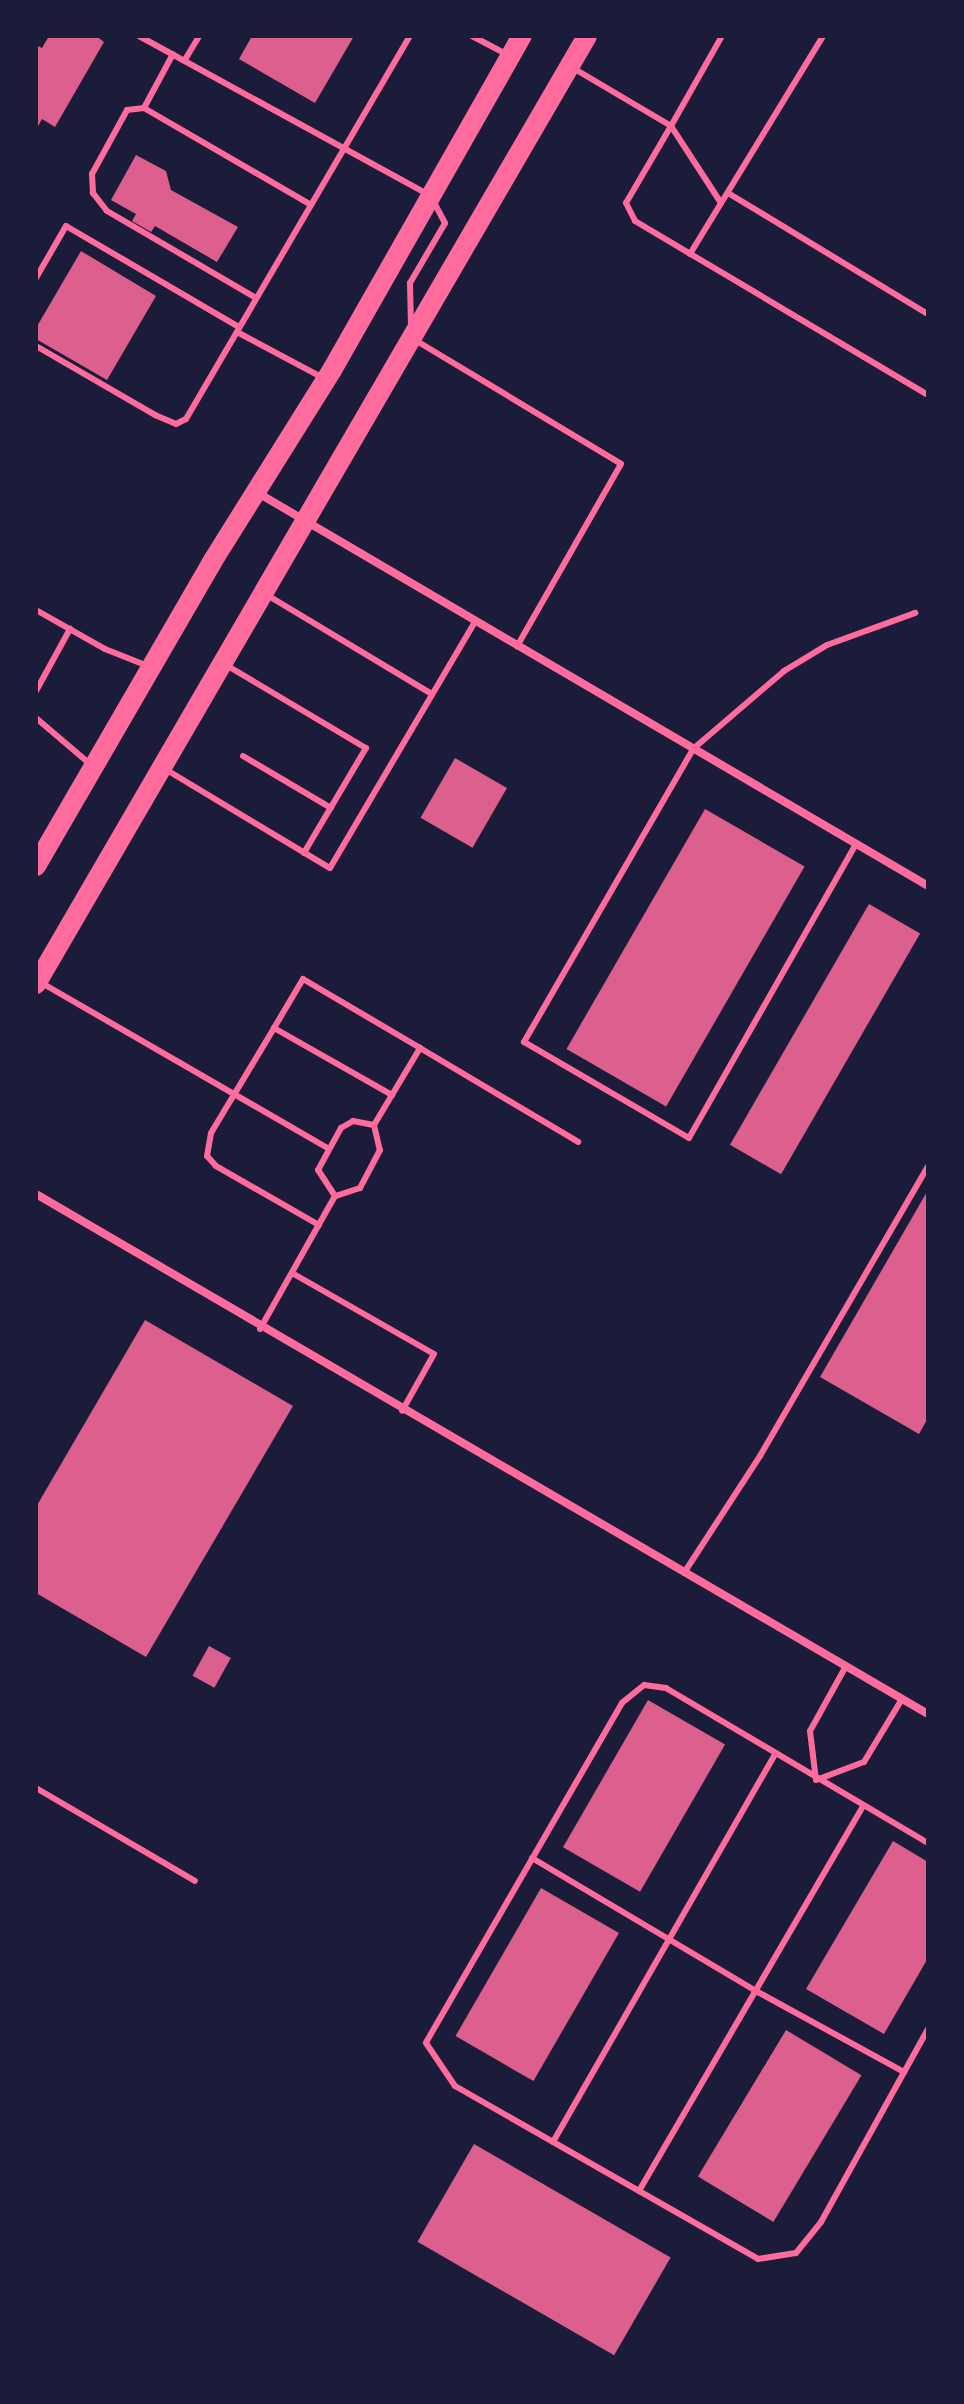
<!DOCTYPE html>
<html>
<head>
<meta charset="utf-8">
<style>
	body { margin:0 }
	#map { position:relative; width:964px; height:2404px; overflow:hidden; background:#1b1b3a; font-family:"Archivo Narrow",sans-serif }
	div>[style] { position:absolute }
	.building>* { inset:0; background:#dd5f8e; transform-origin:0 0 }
	.service>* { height:6px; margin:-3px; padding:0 3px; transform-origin:3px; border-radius:3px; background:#ff6b9d }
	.minor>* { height:8px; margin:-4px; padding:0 4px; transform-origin:4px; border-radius:4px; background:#ff6b9d }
	.primary>* { height:20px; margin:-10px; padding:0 10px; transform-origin:10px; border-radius:10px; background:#ff6b9d }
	span { translate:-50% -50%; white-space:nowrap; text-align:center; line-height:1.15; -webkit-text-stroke:7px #1b1b3a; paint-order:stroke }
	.frame { position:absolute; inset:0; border:38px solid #1b1b3a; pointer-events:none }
</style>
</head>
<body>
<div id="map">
	<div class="building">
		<i style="clip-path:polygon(49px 36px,96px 36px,104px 42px,55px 127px,42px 119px,36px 130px,36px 45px,42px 48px)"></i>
		<i style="clip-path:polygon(252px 36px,354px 36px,315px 103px,239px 59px)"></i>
		<i style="clip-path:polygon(136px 155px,166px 171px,171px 190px,238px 227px,217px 262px,155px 226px,151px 232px,132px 221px,136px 214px,111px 200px)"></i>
		<i style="clip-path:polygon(81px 251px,156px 296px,107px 380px,36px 339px,36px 328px)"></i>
		<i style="left:455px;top:758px;width:60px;height:69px;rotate:30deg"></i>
		<i style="left:705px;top:809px;width:115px;height:277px;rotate:30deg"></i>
		<i style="left:869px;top:904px;width:59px;height:278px;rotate:30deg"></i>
		<i style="clip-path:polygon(928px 1190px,928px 1418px,919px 1434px,820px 1377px)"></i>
		<i style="clip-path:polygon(145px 1320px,293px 1406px,146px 1657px,36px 1593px,36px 1507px)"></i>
		<i style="left:209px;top:1646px;width:25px;height:34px;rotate:29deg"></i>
		<i style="left:648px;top:1700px;width:89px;height:170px;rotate:30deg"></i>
		<i style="clip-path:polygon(893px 1841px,928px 1862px,928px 1958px,884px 2034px,806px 1989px)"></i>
		<i style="left:541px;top:1888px;width:90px;height:171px;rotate:30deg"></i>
		<i style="left:786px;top:2030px;width:88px;height:171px;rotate:31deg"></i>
		<i style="left:474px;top:2144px;width:227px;height:113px;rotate:30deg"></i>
	</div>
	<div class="service">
		<i style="left:139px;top:36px;width:328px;rotate:28.7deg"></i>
		<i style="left:472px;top:36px;width:41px;rotate:27.8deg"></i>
		<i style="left:186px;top:58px;width:26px;rotate:-59deg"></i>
		<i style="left:573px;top:68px;width:114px;rotate:30.6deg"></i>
		<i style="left:671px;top:126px;width:89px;rotate:120.3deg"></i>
		<i style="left:626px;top:203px;width:20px;rotate:63deg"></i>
		<i style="left:635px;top:221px;width:341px;rotate:30.7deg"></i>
		<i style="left:144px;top:108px;width:61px;rotate:-61.8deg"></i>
		<i style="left:728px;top:193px;width:234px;rotate:31.2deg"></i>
		<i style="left:721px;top:203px;width:92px;rotate:-123deg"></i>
		<i style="left:671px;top:126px;width:103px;rotate:-60.5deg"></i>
		<i style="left:690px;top:254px;width:255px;rotate:-58.6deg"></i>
		<i style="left:36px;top:278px;width:60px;rotate:-60deg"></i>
		<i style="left:66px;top:226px;width:200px;rotate:30.3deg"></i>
		<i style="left:256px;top:298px;width:173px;rotate:-149.7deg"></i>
		<i style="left:107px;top:211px;width:23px;rotate:-128deg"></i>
		<i style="left:93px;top:193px;width:19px;rotate:-93deg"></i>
		<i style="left:92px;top:174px;width:73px;rotate:-61.3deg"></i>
		<i style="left:127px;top:110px;width:17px;rotate:-7deg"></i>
		<i style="left:144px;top:108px;width:193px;rotate:30.1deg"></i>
		<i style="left:411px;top:327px;width:44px;rotate:-91.3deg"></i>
		<i style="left:410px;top:283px;width:69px;rotate:-59.7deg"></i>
		<i style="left:445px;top:223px;width:24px;rotate:-118deg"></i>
		<i style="left:237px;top:332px;width:98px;rotate:28.1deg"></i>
		<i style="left:415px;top:340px;width:240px;rotate:31deg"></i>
		<i style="left:621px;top:464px;width:210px;rotate:119.7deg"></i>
		<i style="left:36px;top:346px;width:138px;rotate:30.1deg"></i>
		<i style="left:155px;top:415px;width:23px;rotate:23deg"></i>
		<i style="left:176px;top:424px;width:11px;rotate:-27deg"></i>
		<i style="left:186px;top:419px;width:444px;rotate:-59.7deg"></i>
		<i style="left:267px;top:595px;width:192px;rotate:31deg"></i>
		<i style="left:36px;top:610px;width:79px;rotate:29.5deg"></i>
		<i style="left:105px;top:649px;width:46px;rotate:21.6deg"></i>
		<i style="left:226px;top:665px;width:163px;rotate:30.7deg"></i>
		<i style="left:366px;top:748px;width:122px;rotate:120.6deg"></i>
		<i style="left:36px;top:691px;width:71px;rotate:-61.3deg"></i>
		<i style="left:36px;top:718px;width:71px;rotate:40.4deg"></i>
		<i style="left:243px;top:756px;width:102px;rotate:30.6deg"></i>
		<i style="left:165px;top:769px;width:192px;rotate:31deg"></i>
		<i style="left:330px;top:868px;width:286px;rotate:-59.5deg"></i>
		<i style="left:856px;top:844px;width:338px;rotate:119.6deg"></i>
		<i style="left:689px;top:1138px;width:191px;rotate:-149.8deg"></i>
		<i style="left:524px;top:1042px;width:338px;rotate:-60deg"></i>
		<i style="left:693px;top:749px;width:120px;rotate:-40.6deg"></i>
		<i style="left:784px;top:671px;width:50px;rotate:-31.2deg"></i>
		<i style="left:827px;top:645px;width:94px;rotate:-20deg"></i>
		<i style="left:40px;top:982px;width:332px;rotate:30deg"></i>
		<i style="left:274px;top:1028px;width:57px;rotate:-59.4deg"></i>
		<i style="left:303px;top:979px;width:136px;rotate:30.5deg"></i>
		<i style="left:353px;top:1121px;width:21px;rotate:11deg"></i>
		<i style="left:374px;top:1125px;width:26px;rotate:77deg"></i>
		<i style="left:380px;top:1150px;width:43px;rotate:117.8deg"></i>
		<i style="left:360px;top:1188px;width:26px;rotate:162deg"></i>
		<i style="left:335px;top:1196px;width:31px;rotate:-123deg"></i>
		<i style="left:318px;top:1170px;width:48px;rotate:-61.3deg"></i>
		<i style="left:341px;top:1128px;width:14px;rotate:-30deg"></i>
		<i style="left:374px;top:1125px;width:90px;rotate:-59.1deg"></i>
		<i style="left:420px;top:1048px;width:184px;rotate:30.7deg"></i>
		<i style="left:319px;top:1225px;width:119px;rotate:-150.2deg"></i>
		<i style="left:216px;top:1166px;width:13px;rotate:-132deg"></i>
		<i style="left:207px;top:1156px;width:23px;rotate:-80deg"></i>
		<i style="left:211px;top:1133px;width:122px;rotate:-59deg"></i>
		<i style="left:274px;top:1028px;width:136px;rotate:29.6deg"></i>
		<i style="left:292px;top:1273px;width:163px;rotate:29.7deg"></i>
		<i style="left:434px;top:1354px;width:65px;rotate:119.3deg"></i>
		<i style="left:260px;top:1329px;width:153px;rotate:-60.6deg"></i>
		<i style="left:684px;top:1573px;width:140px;rotate:-57deg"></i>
		<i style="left:760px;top:1456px;width:335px;rotate:-59.9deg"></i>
		<i style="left:816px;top:1780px;width:51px;rotate:-20.6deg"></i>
		<i style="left:864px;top:1762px;width:74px;rotate:-58.9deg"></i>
		<i style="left:816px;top:1780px;width:49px;rotate:-97deg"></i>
		<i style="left:810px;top:1731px;width:74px;rotate:-61deg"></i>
		<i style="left:36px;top:1788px;width:184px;rotate:30.3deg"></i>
		<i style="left:928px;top:1843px;width:304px;rotate:-149.4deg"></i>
		<i style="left:666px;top:1688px;width:22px;rotate:-172deg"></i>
		<i style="left:644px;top:1685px;width:28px;rotate:141deg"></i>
		<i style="left:622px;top:1703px;width:392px;rotate:120deg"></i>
		<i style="left:426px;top:2043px;width:52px;rotate:56deg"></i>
		<i style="left:455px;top:2086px;width:349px;rotate:29.7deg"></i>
		<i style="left:758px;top:2259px;width:38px;rotate:-9deg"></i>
		<i style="left:796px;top:2253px;width:40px;rotate:-51deg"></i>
		<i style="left:821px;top:2222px;width:221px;rotate:-61deg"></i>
		<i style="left:532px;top:1858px;width:261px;rotate:30.7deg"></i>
		<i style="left:756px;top:1991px;width:169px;rotate:28.7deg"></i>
		<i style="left:553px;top:2142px;width:446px;rotate:-60.2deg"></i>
		<i style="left:639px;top:2191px;width:445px;rotate:-59.8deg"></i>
	</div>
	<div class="minor">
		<i style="left:258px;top:493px;width:777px;rotate:30.39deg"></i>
		<i style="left:36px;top:1194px;width:1033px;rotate:30.24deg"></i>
	</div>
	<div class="primary">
		<i style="left:36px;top:866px;width:351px;rotate:-59.9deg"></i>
		<i style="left:212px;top:562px;width:226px;rotate:-58deg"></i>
		<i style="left:332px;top:370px;width:384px;rotate:-60.4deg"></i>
		<i style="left:36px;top:984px;width:1096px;rotate:-59.83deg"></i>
	</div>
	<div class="frame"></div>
</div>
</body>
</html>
